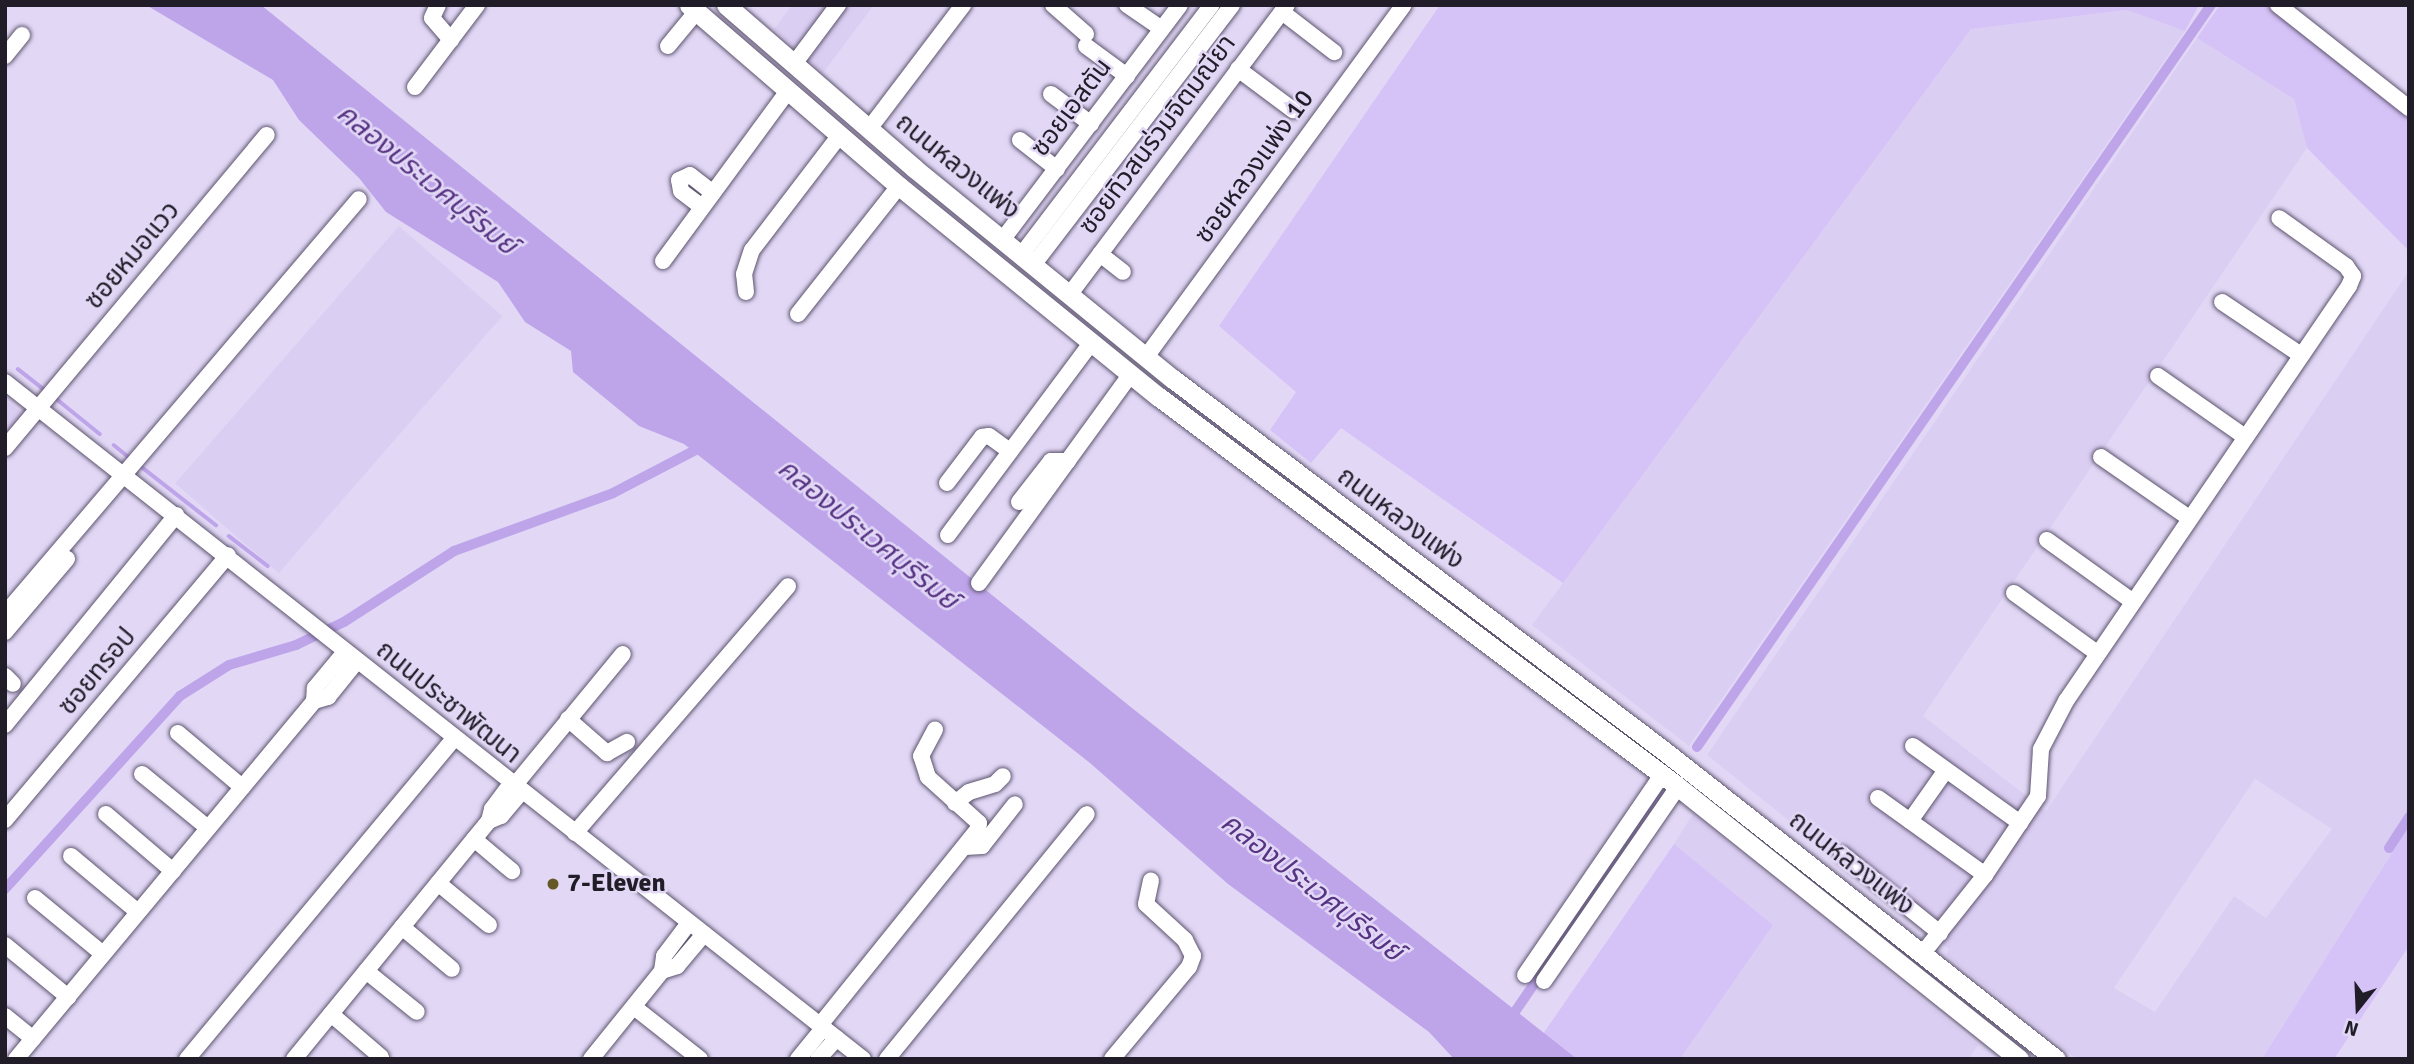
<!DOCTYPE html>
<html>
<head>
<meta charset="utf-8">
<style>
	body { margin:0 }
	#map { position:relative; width:2414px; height:1064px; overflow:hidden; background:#e2d8f6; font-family:Signika,"Noto Sans Thai",sans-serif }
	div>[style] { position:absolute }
	.built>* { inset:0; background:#dbcef3; transform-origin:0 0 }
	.green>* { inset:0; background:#d5c2f7 }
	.water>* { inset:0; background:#bea5ea }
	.stream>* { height:3.5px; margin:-1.75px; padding:0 1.75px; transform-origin:1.75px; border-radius:1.75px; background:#bea5ea }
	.canal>* { height:10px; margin:-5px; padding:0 5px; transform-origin:5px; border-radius:5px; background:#bea5ea }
	.roads { filter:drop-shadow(0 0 2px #5d546e) drop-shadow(0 0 2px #5d546e) }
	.minor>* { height:16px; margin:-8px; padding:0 8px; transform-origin:8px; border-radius:8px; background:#fff }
	.major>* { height:19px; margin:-9.5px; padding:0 9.5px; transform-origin:9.5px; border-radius:9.5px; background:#fff }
	.dots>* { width:19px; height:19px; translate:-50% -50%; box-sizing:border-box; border:4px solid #e2d8f6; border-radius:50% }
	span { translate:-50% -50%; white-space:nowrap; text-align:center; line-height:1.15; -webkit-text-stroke:5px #e2d8f6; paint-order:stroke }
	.street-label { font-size:26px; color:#211d28 }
	.poi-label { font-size:26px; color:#211d28; font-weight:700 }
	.left { translate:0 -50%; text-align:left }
	.water-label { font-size:28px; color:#563383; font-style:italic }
	.frame { position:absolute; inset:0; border:7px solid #211d28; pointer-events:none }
	.north { position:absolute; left:2323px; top:973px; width:70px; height:70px; -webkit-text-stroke:5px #e2d8f6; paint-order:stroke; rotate:198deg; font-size:19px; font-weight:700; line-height:28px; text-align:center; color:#211d28 }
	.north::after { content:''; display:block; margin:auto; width:24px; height:32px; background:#211d28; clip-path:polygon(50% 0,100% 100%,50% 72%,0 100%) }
</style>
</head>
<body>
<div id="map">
	<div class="built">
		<i style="clip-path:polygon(792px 5px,874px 5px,823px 73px,774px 29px)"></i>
		<i style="clip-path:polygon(2127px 10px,2185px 31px,1689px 746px,1532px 625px,1971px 29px)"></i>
		<i style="clip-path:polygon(evenodd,2197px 38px,2294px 99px,2307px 148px,1923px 716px,2046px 811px,2409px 271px,2409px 826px,2262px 1059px,2077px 1059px,1946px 955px,1949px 949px,1707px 755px,2197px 38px,2255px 779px,2332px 829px,2266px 918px,2234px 896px,2155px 1012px,2114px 988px,2255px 779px)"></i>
		<i style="left:399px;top:226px;width:137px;height:341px;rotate:41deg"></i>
		<i style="clip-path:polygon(5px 400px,25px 415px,5px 439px)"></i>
		<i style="clip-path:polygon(1693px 814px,1978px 1045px,1969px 1059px,1680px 1059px,1773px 925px,1674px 844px)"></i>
	</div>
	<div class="green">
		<i style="clip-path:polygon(1440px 5px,2199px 5px,2185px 31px,2127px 10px,1971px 29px,1563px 583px,1341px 428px,1311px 463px,1270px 430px,1296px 392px,1219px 326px)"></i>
		<i style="clip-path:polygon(2220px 5px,2265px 5px,2409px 118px,2409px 251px,2307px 148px,2294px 99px,2197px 38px)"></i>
		<i style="clip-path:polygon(2409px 826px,2409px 946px,2334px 1059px,2262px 1059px)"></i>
		<i style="clip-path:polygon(1674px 844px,1773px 925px,1680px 1059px,1577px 1059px,1543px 1034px)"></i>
	</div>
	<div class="water">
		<i style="clip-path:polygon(146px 5px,261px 5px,1132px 708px,1577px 1059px,1454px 1059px,1429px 1032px,1228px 884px,1090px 763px,684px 444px,639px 426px,573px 372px,571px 351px,525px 322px,498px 282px,386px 212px,359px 178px,299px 120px,273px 80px)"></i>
	</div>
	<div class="stream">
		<i style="left:18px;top:369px;width:33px;rotate:38deg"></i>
		<i style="left:58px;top:400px;width:54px;rotate:39deg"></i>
		<i style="left:114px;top:445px;width:19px;rotate:39deg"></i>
		<i style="left:143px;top:468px;width:93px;rotate:38deg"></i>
		<i style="left:229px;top:536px;width:49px;rotate:37.6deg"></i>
	</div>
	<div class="canal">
		<i style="left:1697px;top:747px;width:903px;rotate:-55.29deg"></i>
		<i style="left:2389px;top:848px;width:37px;rotate:-57deg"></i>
		<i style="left:5px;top:889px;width:261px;rotate:-47.8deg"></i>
		<i style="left:180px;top:696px;width:58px;rotate:-32.3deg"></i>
		<i style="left:229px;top:665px;width:70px;rotate:-16.6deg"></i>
		<i style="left:296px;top:645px;width:53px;rotate:-25.6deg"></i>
		<i style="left:344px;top:622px;width:131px;rotate:-32.8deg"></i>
		<i style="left:454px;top:551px;width:169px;rotate:-20deg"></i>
		<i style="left:613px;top:493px;width:106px;rotate:-27.5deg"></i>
		<i style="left:1508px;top:1022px;width:273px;rotate:-55.7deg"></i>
	</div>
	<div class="roads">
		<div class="minor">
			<i style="left:438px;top:5px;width:14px;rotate:115deg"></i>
			<i style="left:432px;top:18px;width:29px;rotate:49deg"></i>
			<i style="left:1053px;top:5px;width:44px;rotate:41.3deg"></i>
			<i style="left:1127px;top:5px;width:42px;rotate:34.4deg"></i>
			<i style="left:2278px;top:5px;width:167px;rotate:38.2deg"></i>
			<i style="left:1282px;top:12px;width:66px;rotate:37.6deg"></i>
			<i style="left:668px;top:46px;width:44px;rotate:-50.5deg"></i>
			<i style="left:1086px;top:46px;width:51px;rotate:36.2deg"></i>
			<i style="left:5px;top:56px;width:27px;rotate:-51deg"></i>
			<i style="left:794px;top:64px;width:74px;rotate:-53.3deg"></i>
			<i style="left:1238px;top:69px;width:69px;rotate:36.7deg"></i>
			<i style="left:415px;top:87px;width:103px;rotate:-52.9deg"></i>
			<i style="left:1051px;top:94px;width:50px;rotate:36.9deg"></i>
			<i style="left:869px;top:129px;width:156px;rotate:-52.8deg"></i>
			<i style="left:1020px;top:140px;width:47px;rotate:38.1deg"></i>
			<i style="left:702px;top:207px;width:26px;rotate:-143deg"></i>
			<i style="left:681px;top:191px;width:11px;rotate:-100deg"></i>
			<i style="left:679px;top:180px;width:12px;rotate:-24deg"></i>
			<i style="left:690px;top:175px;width:29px;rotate:38deg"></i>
			<i style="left:1003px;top:239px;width:293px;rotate:-52.9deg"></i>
			<i style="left:1022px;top:254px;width:313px;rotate:-52.7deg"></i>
			<i style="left:1100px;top:254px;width:29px;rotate:38deg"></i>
			<i style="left:663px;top:261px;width:211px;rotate:-53.7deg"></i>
			<i style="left:1034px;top:264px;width:326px;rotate:-52.6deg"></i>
			<i style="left:746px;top:292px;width:18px;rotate:-96deg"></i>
			<i style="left:744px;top:274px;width:25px;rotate:-72deg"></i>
			<i style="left:752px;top:250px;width:145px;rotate:-52.6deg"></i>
			<i style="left:1070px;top:294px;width:361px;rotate:-53.1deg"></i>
			<i style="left:2222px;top:302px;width:95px;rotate:33.9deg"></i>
			<i style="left:798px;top:314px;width:163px;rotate:-51.7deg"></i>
			<i style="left:1146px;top:357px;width:436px;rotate:-53.8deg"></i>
			<i style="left:2158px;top:376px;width:106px;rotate:35deg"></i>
			<i style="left:5px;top:382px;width:1093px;rotate:38.28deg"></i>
			<i style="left:5px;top:448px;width:408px;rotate:-50.1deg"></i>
			<i style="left:2101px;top:457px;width:107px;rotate:34.7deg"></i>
			<i style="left:947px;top:483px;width:58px;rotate:-52.7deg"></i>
			<i style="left:982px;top:437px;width:7px;rotate:-8deg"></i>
			<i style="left:989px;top:436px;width:26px;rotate:36deg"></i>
			<i style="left:1019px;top:502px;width:52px;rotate:-52deg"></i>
			<i style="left:1051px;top:461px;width:17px"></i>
			<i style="left:948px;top:535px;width:241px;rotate:-53.3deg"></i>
			<i style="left:2047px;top:540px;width:105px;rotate:35.7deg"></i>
			<i style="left:979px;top:583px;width:258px;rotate:-54deg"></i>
			<i style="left:2014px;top:593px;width:102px;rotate:35.9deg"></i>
			<i style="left:5px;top:614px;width:545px;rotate:-49.54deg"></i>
			<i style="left:5px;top:632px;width:96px;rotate:-49.7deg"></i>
			<i style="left:5px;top:676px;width:11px;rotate:45deg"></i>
			<i style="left:314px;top:701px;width:15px;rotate:-16deg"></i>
			<i style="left:328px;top:697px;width:46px;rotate:-51.1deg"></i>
			<i style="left:568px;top:719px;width:52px;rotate:41.1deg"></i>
			<i style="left:607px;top:753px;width:23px;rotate:-29deg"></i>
			<i style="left:5px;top:725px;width:271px;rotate:-50.8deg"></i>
			<i style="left:178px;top:733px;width:84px;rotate:40.2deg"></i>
			<i style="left:1913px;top:746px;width:132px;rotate:35.7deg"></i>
			<i style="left:142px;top:774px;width:85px;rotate:39.3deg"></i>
			<i style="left:514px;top:786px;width:171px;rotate:-50.5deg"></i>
			<i style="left:1878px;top:798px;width:132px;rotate:35.7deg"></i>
			<i style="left:955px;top:803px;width:18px;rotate:-38deg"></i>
			<i style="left:969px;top:792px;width:27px;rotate:-17deg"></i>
			<i style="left:995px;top:784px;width:11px;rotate:-45deg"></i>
			<i style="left:106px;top:814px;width:88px;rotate:40.4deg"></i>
			<i style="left:5px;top:820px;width:346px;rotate:-49.9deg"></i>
			<i style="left:489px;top:821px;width:13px;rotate:-23deg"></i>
			<i style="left:501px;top:816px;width:31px;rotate:-50deg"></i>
			<i style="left:1910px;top:821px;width:62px;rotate:-54.8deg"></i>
			<i style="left:575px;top:833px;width:326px;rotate:-49.2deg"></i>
			<i style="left:474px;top:839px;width:50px;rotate:40.1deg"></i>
			<i style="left:965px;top:847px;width:17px;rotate:-3deg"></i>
			<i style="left:982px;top:846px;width:53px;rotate:-51.8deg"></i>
			<i style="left:1842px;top:854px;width:126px;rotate:38.9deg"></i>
			<i style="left:71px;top:856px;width:87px;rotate:39.9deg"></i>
			<i style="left:438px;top:883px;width:66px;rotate:39.5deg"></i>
			<i style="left:35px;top:898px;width:88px;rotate:39.5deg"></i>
			<i style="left:402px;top:927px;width:65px;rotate:40deg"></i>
			<i style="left:5px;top:945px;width:82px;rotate:39.5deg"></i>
			<i style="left:1923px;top:953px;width:100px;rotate:-51.5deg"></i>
			<i style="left:1985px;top:875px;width:95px;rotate:-56.1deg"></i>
			<i style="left:2038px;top:796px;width:47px;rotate:-86.3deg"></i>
			<i style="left:2041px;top:749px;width:54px;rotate:-62.5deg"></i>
			<i style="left:2066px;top:701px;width:502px;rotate:-55.71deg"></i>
			<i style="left:2349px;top:286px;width:11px;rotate:-68deg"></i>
			<i style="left:2353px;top:276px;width:12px;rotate:-125deg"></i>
			<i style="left:2346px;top:266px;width:82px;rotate:-144.4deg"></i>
			<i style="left:366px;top:971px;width:65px;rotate:38.8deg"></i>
			<i style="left:662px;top:971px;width:16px;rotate:-18deg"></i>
			<i style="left:677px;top:966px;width:42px;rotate:-49.8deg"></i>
			<i style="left:1525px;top:975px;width:242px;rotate:-55.6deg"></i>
			<i style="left:1544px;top:981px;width:236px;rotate:-55.4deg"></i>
			<i style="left:634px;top:1007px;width:84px;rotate:38.2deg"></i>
			<i style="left:331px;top:1014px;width:66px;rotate:40.7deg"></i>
			<i style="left:5px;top:1016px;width:36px;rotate:39deg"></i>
			<i style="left:820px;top:1025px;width:252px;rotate:-51.1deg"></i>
			<i style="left:978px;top:829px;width:6px;rotate:-81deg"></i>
			<i style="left:979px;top:823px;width:69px;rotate:-138deg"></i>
			<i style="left:928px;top:777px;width:22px;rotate:-108deg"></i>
			<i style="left:921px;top:756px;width:30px;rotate:-62deg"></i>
			<i style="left:16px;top:1059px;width:466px;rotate:-50.2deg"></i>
			<i style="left:314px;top:701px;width:13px;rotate:-86deg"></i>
			<i style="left:315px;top:688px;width:47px;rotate:-50.2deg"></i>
			<i style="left:187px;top:1059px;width:418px;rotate:-50.2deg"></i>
			<i style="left:294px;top:1059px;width:308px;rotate:-50.7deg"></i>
			<i style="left:489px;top:821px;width:12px;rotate:-76deg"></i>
			<i style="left:492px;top:809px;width:31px;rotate:-53deg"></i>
			<i style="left:591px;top:1059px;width:113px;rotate:-51.1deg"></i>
			<i style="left:662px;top:971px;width:15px;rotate:-82deg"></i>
			<i style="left:664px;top:956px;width:41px;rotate:-52.9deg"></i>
			<i style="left:798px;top:1059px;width:41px;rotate:-50.9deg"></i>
			<i style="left:818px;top:1059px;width:28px;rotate:-48deg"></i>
			<i style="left:887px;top:1059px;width:316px;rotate:-50.8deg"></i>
			<i style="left:1112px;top:1059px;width:120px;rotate:-50.1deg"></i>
			<i style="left:1189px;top:967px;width:12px;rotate:-70deg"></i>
			<i style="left:1193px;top:956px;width:18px;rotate:-117deg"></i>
			<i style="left:1185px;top:940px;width:53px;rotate:-137.3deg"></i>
			<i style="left:1146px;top:904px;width:24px;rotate:-78deg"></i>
		</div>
		<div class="major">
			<i style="left:689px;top:5px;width:277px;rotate:40.8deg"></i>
			<i style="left:899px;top:186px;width:335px;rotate:39.1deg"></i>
			<i style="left:1159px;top:397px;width:646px;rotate:36.89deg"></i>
			<i style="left:1676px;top:785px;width:439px;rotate:38.6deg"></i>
			<i style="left:726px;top:5px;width:249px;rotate:40.9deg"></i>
			<i style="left:914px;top:168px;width:334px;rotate:39.2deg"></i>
			<i style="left:1173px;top:379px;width:615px;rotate:37.13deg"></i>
			<i style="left:1663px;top:750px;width:500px;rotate:38.2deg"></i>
		</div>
	</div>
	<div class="dots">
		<i style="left:553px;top:884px;background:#665825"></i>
	</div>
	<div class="street-label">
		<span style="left:1072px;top:108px;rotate:-53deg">ซอยเอสตัน</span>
		<span style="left:1158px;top:135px;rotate:-53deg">ซอยทิวสนร่วมจิตมณียา</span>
		<span style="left:957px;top:167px;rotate:39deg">ถนนหลวงแพ่ง</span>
		<span style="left:1255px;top:167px;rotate:-54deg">ซอยหลวงแพ่ง 10</span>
		<span style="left:133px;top:256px;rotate:-50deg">ซอยหมอแวว</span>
		<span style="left:1400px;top:519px;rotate:37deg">ถนนหลวงแพ่ง</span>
		<span style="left:98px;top:672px;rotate:-50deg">ซอยทรอป</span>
		<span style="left:448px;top:703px;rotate:39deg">ถนนประชาพัฒนา</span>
		<span style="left:1851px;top:864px;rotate:38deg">ถนนหลวงแพ่ง</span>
	</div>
	<div class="poi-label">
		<span class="left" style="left:567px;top:884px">7-Eleven</span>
	</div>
	<div class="water-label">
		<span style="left:427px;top:179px;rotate:39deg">คลองประเวศบุรีรมย์</span>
		<span style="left:868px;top:534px;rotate:39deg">คลองประเวศบุรีรมย์</span>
		<span style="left:1312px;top:887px;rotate:38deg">คลองประเวศบุรีรมย์</span>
	</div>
	<div class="frame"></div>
	<div class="north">N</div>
</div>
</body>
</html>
